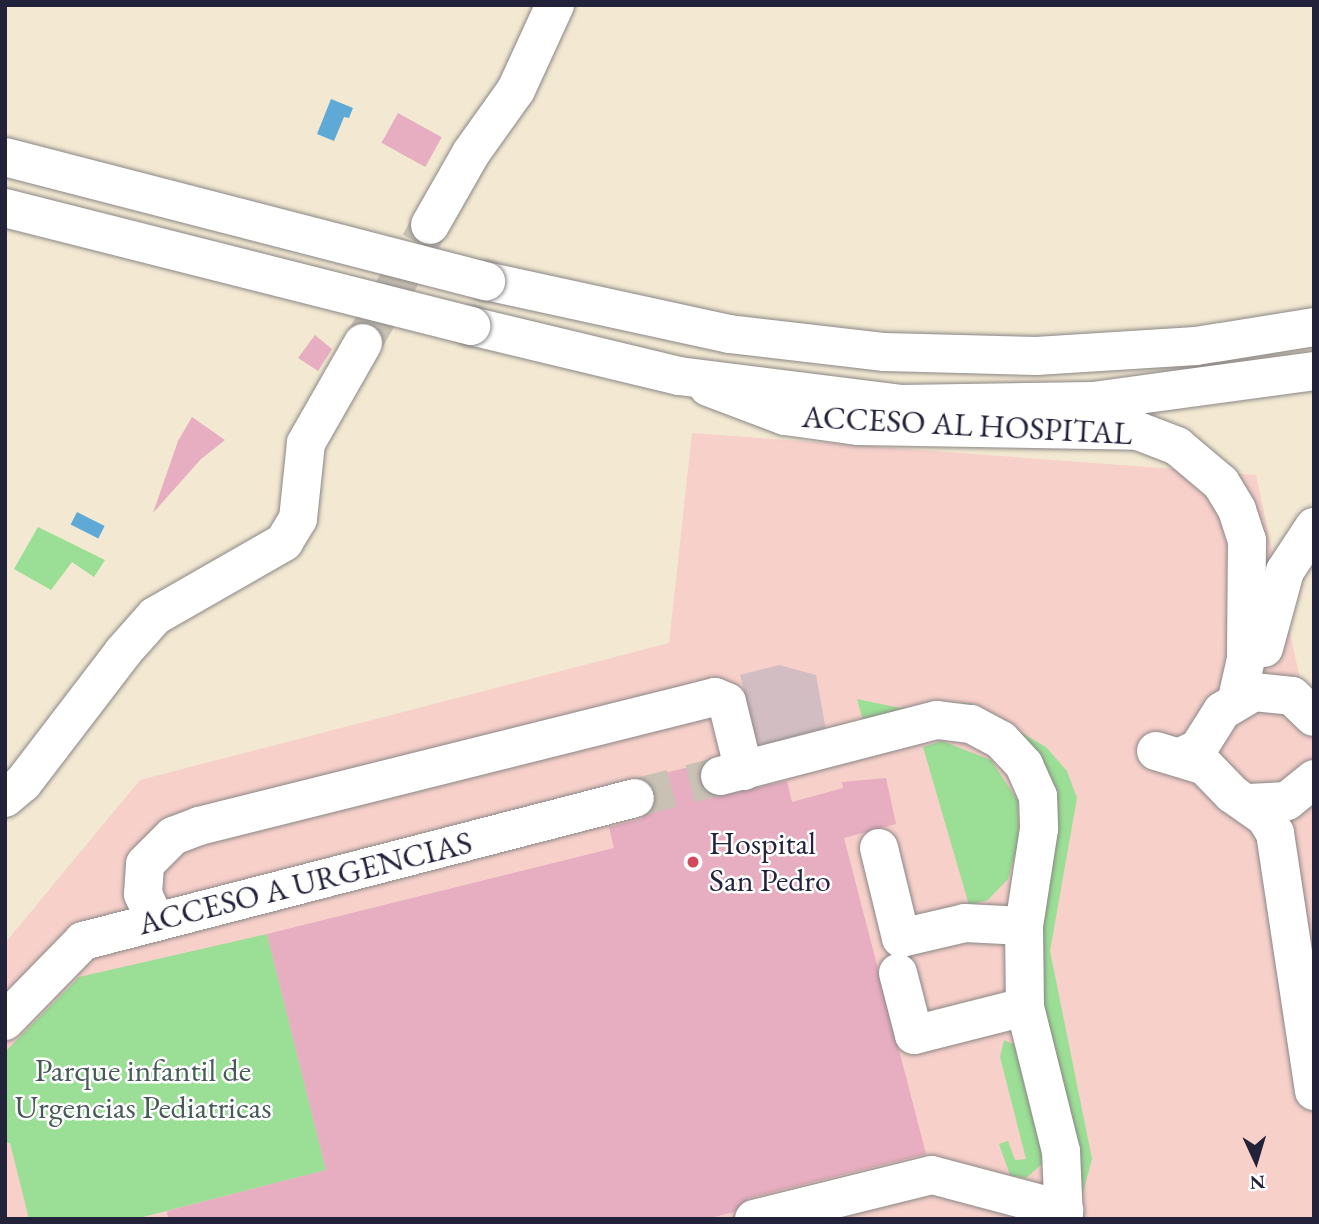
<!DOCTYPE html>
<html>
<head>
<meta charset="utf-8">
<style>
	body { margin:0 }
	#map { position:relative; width:1319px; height:1224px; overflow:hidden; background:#f3e9d2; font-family:"EB Garamond",serif }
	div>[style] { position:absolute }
	.built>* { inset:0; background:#f7d0ca }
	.industrial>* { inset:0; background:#d2bec2 }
	.green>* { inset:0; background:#9bde95 }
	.water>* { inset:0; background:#5ea9d6; transform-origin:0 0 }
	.building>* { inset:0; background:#e6aec0; transform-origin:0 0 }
	.minor-tunnel>* { height:38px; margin-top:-19px; transform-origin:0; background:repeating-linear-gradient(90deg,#c9c1b4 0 38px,transparent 0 57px) }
	.roads { filter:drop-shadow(0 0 2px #8a8686) drop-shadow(0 0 2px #8a8686) }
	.minor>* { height:38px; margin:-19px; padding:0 19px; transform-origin:19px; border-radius:19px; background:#fff }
	.major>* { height:38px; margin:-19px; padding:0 19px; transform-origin:19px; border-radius:19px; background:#fff }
	.bridges { filter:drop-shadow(0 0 2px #8a8686) drop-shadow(0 0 2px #8a8686) }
	.major-bridge>* { height:38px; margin:-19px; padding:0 19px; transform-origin:19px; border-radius:19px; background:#fff }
	.dots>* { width:19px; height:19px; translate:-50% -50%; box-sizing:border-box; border:4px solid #fff; border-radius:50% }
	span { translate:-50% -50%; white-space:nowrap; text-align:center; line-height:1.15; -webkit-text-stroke:5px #fff; paint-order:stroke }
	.street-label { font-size:32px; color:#22223b }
	.poi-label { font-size:32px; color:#22223b }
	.left { translate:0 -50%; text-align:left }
	.park-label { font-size:32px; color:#465a56 }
	.frame { position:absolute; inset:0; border:7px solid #22223b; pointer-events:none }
	.north { position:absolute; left:1221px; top:1126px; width:70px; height:70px; -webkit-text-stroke:5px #fff; paint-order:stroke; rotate:176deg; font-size:19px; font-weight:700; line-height:28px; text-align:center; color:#22223b }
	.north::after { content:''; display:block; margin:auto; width:24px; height:32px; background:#22223b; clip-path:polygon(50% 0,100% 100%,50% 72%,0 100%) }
</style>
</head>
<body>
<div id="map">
	<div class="built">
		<i style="clip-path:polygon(692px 433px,1256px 475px,1314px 744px,1314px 1219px,5px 1219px,5px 943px,140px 780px,669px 643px)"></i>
	</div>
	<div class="industrial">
		<i style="clip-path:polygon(779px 665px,816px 675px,826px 730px,762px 745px,756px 738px,740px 675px)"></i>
	</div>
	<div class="green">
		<i style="clip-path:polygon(38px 527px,105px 560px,94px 577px,72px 562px,51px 590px,14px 569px)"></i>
		<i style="clip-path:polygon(857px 699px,900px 708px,970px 703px,1046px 747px,1067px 771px,1077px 798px,1050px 951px,1092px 1159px,1077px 1215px,1036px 982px,1055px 805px,985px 725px,864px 724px)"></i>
		<i style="clip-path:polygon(942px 741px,991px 760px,1018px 801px,1019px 842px,1008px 879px,988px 900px,969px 905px,923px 747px)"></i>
		<i style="clip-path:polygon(267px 934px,326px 1170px,135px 1219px,29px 1219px,10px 1143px,5px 1143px,5px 1052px,79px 977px)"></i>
		<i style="clip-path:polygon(1004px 1040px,1015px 1045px,1043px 1151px,1043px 1163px,1026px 1178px,1010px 1175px,999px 1144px,1008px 1141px,1015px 1160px,1026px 1159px,1000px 1057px)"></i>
	</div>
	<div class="water">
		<i style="clip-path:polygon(331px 99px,353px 108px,349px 118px,344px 117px,334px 141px,317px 134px)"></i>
		<i style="left:77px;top:512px;width:31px;height:14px;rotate:27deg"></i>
	</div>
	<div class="building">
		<i style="left:398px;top:113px;width:50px;height:34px;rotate:29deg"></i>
		<i style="clip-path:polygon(315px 335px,332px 349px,318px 371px,298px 358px)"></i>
		<i style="clip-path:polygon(192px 417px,225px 440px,201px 459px,153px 513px,178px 441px)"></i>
		<i style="clip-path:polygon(702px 764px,699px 782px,715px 797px,787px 781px,792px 802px,843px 788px,842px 782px,886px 778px,896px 824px,844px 838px,926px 1154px,749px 1198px,734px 1212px,707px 1219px,168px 1219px,167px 1211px,326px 1170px,267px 934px,614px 848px,609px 827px,641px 819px,656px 804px,656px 792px,643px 778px)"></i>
	</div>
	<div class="minor-tunnel">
		<i style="left:363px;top:343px;width:136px;rotate:-60.4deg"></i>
		<i style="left:635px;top:798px;width:88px;rotate:-14.5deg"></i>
	</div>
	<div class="roads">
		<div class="minor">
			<i style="left:430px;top:225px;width:83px;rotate:-60.3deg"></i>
			<i style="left:471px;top:153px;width:77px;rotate:-54.5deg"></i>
			<i style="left:516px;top:90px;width:94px;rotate:-65.4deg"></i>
			<i style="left:708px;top:387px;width:82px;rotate:20.6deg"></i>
			<i style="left:785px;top:416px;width:75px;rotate:7.7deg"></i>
			<i style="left:859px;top:426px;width:279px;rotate:1deg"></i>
			<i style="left:1138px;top:431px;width:42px;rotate:21deg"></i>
			<i style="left:1177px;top:446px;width:57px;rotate:40.1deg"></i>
			<i style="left:1221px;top:483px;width:31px;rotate:59deg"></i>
			<i style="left:1237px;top:510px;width:32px;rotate:72deg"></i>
			<i style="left:1247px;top:540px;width:119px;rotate:90.5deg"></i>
			<i style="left:1246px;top:659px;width:41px;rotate:102.7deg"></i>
			<i style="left:1264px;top:648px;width:80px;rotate:-74.7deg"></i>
			<i style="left:1285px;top:571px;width:53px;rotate:-56.6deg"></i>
			<i style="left:1156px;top:751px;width:51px;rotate:17deg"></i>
			<i style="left:1205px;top:766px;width:39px;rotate:46deg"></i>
			<i style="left:1232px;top:794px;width:40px;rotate:34.9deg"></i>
			<i style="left:1265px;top:817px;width:19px;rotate:58deg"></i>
			<i style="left:1275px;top:833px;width:261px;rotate:81.4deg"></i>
			<i style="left:1182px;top:756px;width:17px;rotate:-24deg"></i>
			<i style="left:1198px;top:749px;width:45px;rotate:-57.7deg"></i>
			<i style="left:1222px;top:711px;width:37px;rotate:-31deg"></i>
			<i style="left:1254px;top:692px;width:38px;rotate:6deg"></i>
			<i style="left:1292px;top:696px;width:30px;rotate:44deg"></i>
			<i style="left:720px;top:776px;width:224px;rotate:-14.5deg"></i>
			<i style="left:937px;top:720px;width:34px;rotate:7deg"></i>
			<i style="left:971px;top:724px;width:34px;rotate:28deg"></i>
			<i style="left:1001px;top:740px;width:34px;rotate:47deg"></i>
			<i style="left:1024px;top:765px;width:34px;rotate:66deg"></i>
			<i style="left:1038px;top:796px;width:33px;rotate:88deg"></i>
			<i style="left:1039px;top:829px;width:98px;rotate:98.8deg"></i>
			<i style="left:1024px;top:926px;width:81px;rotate:89.3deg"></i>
			<i style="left:1025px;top:1007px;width:148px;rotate:76deg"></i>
			<i style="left:1061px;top:1151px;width:68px;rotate:87.5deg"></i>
			<i style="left:5px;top:798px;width:23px;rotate:-40deg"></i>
			<i style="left:23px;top:783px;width:165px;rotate:-52.6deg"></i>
			<i style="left:123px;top:652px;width:48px;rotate:-48.4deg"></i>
			<i style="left:155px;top:616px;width:149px;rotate:-29.8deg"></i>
			<i style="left:284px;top:542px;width:27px;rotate:-59deg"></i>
			<i style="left:298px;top:519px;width:76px;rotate:-84deg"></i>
			<i style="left:306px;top:443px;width:115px;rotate:-60.3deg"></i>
			<i style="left:1250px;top:803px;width:37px;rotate:-3deg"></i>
			<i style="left:1287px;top:801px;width:35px;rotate:-39deg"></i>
			<i style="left:879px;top:848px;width:93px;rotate:76.3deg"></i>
			<i style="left:901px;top:938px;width:66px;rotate:-13.2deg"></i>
			<i style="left:965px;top:923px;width:59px;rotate:2.9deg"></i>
			<i style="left:156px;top:922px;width:31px;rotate:-115deg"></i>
			<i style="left:143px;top:894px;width:30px;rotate:-86deg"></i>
			<i style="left:145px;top:864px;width:40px;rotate:-45deg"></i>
			<i style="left:173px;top:836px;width:28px;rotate:-21deg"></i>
			<i style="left:199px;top:826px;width:532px;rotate:-14.04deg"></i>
			<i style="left:715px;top:697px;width:13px;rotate:23deg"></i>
			<i style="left:727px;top:702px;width:71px;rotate:76.2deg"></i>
			<i style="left:898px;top:973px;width:64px;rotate:75.5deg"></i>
			<i style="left:914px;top:1035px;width:114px;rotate:-14.2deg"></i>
			<i style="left:5px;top:1021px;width:112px;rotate:-45.7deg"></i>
			<i style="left:83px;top:941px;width:570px;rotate:-14.52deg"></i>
			<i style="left:754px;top:1219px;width:183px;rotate:-13.9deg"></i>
			<i style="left:932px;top:1175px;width:137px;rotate:14.9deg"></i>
		</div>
		<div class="major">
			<i style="left:486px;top:281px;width:249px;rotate:12.3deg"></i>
			<i style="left:729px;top:334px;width:157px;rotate:6.6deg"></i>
			<i style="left:885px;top:352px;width:151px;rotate:1.5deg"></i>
			<i style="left:1036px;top:356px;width:160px;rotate:-3.6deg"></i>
			<i style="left:1196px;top:346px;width:120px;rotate:-9.1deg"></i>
			<i style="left:471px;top:326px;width:214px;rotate:13.5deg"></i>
			<i style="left:679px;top:376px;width:223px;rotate:7.2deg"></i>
			<i style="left:900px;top:404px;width:193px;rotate:-0.9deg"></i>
			<i style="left:1093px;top:401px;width:223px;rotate:-7.7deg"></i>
		</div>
	</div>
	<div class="bridges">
		<div class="major-bridge">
			<i style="left:5px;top:157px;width:497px;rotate:14.5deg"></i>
			<i style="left:5px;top:208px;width:481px;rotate:14.2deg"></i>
		</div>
	</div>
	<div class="dots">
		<i style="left:693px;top:862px;background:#d1495b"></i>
	</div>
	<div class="street-label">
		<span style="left:967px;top:425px;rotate:3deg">ACCESO AL HOSPITAL</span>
		<span style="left:305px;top:883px;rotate:-14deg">ACCESO A URGENCIAS</span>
	</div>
	<div class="poi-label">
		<span class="left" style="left:709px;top:862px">Hospital<br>San Pedro</span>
	</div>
	<div class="park-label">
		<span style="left:143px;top:1089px">Parque infantil de<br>Urgencias Pediatricas</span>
	</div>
	<div class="frame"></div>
	<div class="north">N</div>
</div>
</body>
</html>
